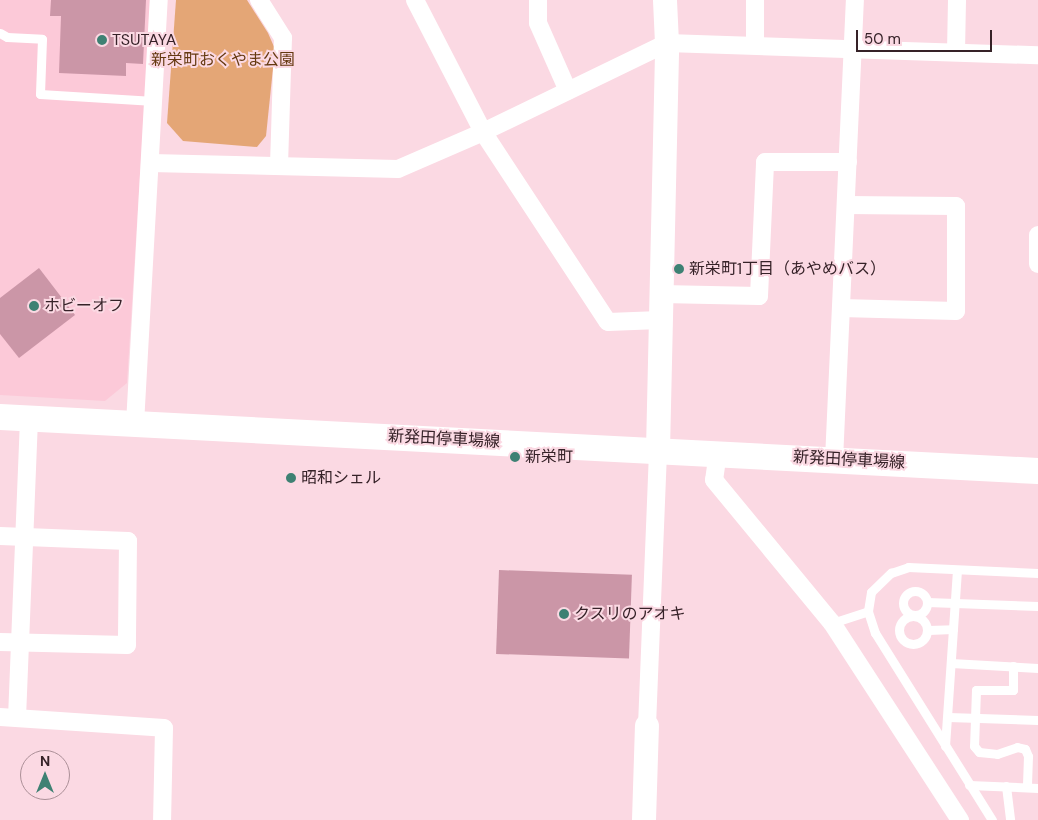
<!DOCTYPE html>
<html>
<head>
<meta charset="utf-8">
<style>
	body { margin:0 }
	#map { position:relative; width:1038px; height:820px; overflow:hidden; background:#fbd9e3; font-family:"DM Sans","Noto Sans JP",sans-serif }
	div>[style] { position:absolute }
	.built>* { inset:0; background:#fcc9d8 }
	.green>* { inset:0; background:#e4a676 }
	.building>* { inset:0; background:#cb96a7; transform-origin:0 0 }
	.lane>* { height:9px; margin:-4.5px; padding:0 4.5px; transform-origin:4.5px; border-radius:4.5px; background:#fff }
	.lane>.ring { margin:-4.5px; padding:0; box-sizing:content-box; background:none; border:9px solid #fff; border-radius:50% }
	.street>* { height:18px; margin:-9px; padding:0 9px; transform-origin:9px; border-radius:9px; background:#fff }
	.secondary>* { height:24px; margin:-12px; padding:0 12px; transform-origin:12px; border-radius:12px; background:#fff }
	.primary>* { height:26px; margin:-13px; padding:0 13px; transform-origin:13px; border-radius:13px; background:#fff }
	.dots>* { width:14px; height:14px; translate:-50% -50%; box-sizing:border-box; border:2px solid #fbd9e3; border-radius:50% }
	span { translate:-50% -50%; white-space:nowrap; text-align:center; line-height:1.15; -webkit-text-stroke:4px #fbd9e3; paint-order:stroke }
	.poi-label { font-size:16px; color:#362228 }
	.left { translate:0 -50%; text-align:left }
	.park-label { font-size:16px; color:#653910 }
	.street-label { font-size:16px; color:#362228 }
	.north { position:absolute; left:20px; top:750px; width:50px; height:50px; box-sizing:border-box; background:#fbd9e3; border:1px solid #ac9098; border-radius:50%; rotate:0deg; font-size:14px; font-weight:700; line-height:20px; text-align:center; color:#362228 }
	.north::after { content:''; display:block; margin:auto; width:18px; height:22px; background:#3e8173; clip-path:polygon(50% 0,100% 100%,50% 72%,0 100%) }
	.scale { position:absolute; left:856px; top:30px; width:136px; height:22px; box-sizing:border-box; border:2px solid #362228; border-top:0; padding-left:6px; font-size:15px; line-height:18px; white-space:nowrap; color:#362228; -webkit-text-stroke:4px #fbd9e3; paint-order:stroke }
</style>
</head>
<body>
<div id="map">
	<div class="built">
		<i style="clip-path:polygon(0 0,151px 0,127px 383px,105px 401px,0 395px)"></i>
	</div>
	<div class="green">
		<i style="clip-path:polygon(176px 0,247px 0,268px 33px,275px 49px,266px 136px,257px 147px,183px 141px,167px 123px)"></i>
	</div>
	<div class="building">
		<i style="clip-path:polygon(51px 0,146px 0,143px 64px,126px 63px,126px 76px,59px 73px,61px 16px,50px 16px)"></i>
		<i style="clip-path:polygon(39px 268px,75px 315px,19px 358px,0 334px,0 298px)"></i>
		<i style="left:499px;top:570px;width:133px;height:84px;rotate:2deg"></i>
	</div>
	<div class="lane">
		<i style="left:0;top:33px;width:8px;rotate:30deg"></i>
		<i style="left:7px;top:37px;width:35px;rotate:3deg"></i>
		<i style="left:42px;top:39px;width:55px;rotate:92.1deg"></i>
		<i style="left:40px;top:94px;width:114px;rotate:3.5deg"></i>
		<i class="ring" style="left:903px;top:591px;width:15px;height:15px"></i>
		<i style="left:927px;top:602px;width:111px;rotate:2.1deg"></i>
		<i class="ring" style="left:899px;top:616px;width:19px;height:19px"></i>
		<i style="left:832px;top:623px;width:38px;rotate:-18deg"></i>
		<i style="left:928px;top:630px;width:25px;rotate:-2deg"></i>
		<i style="left:951px;top:663px;width:87px;rotate:3.3deg"></i>
		<i style="left:1013px;top:666px;width:24px;rotate:90deg"></i>
		<i style="left:1013px;top:690px;width:37px;rotate:180deg"></i>
		<i style="left:976px;top:690px;width:56px;rotate:92deg"></i>
		<i style="left:974px;top:746px;width:8px;rotate:50deg"></i>
		<i style="left:979px;top:752px;width:18px;rotate:6deg"></i>
		<i style="left:997px;top:754px;width:21px;rotate:-19deg"></i>
		<i style="left:1017px;top:747px;width:8px;rotate:14deg"></i>
		<i style="left:1025px;top:749px;width:8px;rotate:67deg"></i>
		<i style="left:1028px;top:756px;width:31px;rotate:92deg"></i>
		<i style="left:948px;top:717px;width:90px;rotate:1.9deg"></i>
		<i style="left:945px;top:746px;width:176px;rotate:-86.1deg"></i>
		<i style="left:969px;top:785px;width:69px;rotate:2.5deg"></i>
		<i style="left:1006px;top:786px;width:34px;rotate:83deg"></i>
		<i style="left:992px;top:820px;width:221px;rotate:-122deg"></i>
		<i style="left:875px;top:633px;width:23px;rotate:-108deg"></i>
		<i style="left:868px;top:611px;width:19px;rotate:-81deg"></i>
		<i style="left:871px;top:592px;width:28px;rotate:-44deg"></i>
		<i style="left:891px;top:573px;width:18px;rotate:-19deg"></i>
		<i style="left:908px;top:567px;width:130px;rotate:2.6deg"></i>
	</div>
	<div class="street">
		<i style="left:259px;top:0;width:45px;rotate:57.7deg"></i>
		<i style="left:283px;top:38px;width:128px;rotate:91.8deg"></i>
		<i style="left:415px;top:0;width:148px;rotate:62.7deg"></i>
		<i style="left:483px;top:132px;width:227px;rotate:56.7deg"></i>
		<i style="left:608px;top:322px;width:52px;rotate:-2.2deg"></i>
		<i style="left:538px;top:0;width:23px;rotate:90deg"></i>
		<i style="left:538px;top:23px;width:74px;rotate:66.2deg"></i>
		<i style="left:755px;top:45px;width:45px;rotate:-90deg"></i>
		<i style="left:956px;top:52px;width:52px;rotate:-88.9deg"></i>
		<i style="left:151px;top:163px;width:247px;rotate:1.4deg"></i>
		<i style="left:398px;top:169px;width:93px;rotate:-23.5deg"></i>
		<i style="left:483px;top:132px;width:204px;rotate:-25.8deg"></i>
		<i style="left:667px;top:43px;width:371px;rotate:1.9deg"></i>
		<i style="left:1038px;top:235px;width:29px;rotate:90deg"></i>
		<i style="left:661px;top:294px;width:98px;rotate:1.2deg"></i>
		<i style="left:759px;top:296px;width:134px;rotate:-87.4deg"></i>
		<i style="left:765px;top:162px;width:83px"></i>
		<i style="left:841px;top:308px;width:115px;rotate:1.5deg"></i>
		<i style="left:956px;top:311px;width:105px;rotate:-90deg"></i>
		<i style="left:956px;top:206px;width:110px;rotate:-179.5deg"></i>
		<i style="left:135px;top:424px;width:425px;rotate:-86.8deg"></i>
		<i style="left:718px;top:452px;width:28px;rotate:98deg"></i>
		<i style="left:714px;top:480px;width:185px;rotate:50.5deg"></i>
		<i style="left:832px;top:623px;width:235px;rotate:57deg"></i>
		<i style="left:834px;top:460px;width:460px;rotate:-87.4deg"></i>
		<i style="left:0;top:536px;width:128px;rotate:2.2deg"></i>
		<i style="left:128px;top:541px;width:104px;rotate:90.6deg"></i>
		<i style="left:127px;top:645px;width:127px;rotate:-178.6deg"></i>
		<i style="left:0;top:717px;width:164px;rotate:3.8deg"></i>
		<i style="left:164px;top:728px;width:92px;rotate:91.2deg"></i>
		<i style="left:17px;top:718px;width:299px;rotate:-87.7deg"></i>
		<i style="left:647px;top:726px;width:276px;rotate:-87.7deg"></i>
	</div>
	<div class="secondary">
		<i style="left:658px;top:450px;width:407px;rotate:-88.7deg"></i>
		<i style="left:667px;top:43px;width:43px;rotate:-92.7deg"></i>
		<i style="left:644px;top:820px;width:94px;rotate:-88.2deg"></i>
	</div>
	<div class="primary">
		<i style="left:0;top:417px;width:1039px;rotate:2.98deg"></i>
	</div>
	<div class="dots">
		<i style="left:102px;top:40px;background:#3e8173"></i>
		<i style="left:679px;top:269px;background:#3e8173"></i>
		<i style="left:34px;top:306px;background:#3e8173"></i>
		<i style="left:515px;top:457px;background:#3e8173"></i>
		<i style="left:291px;top:478px;background:#3e8173"></i>
		<i style="left:564px;top:614px;background:#3e8173"></i>
	</div>
	<div class="poi-label">
		<span class="left" style="left:112px;top:40px">TSUTAYA</span>
		<span class="left" style="left:689px;top:269px">新栄町1丁目（あやめバス）</span>
		<span class="left" style="left:44px;top:306px">ホビーオフ</span>
		<span class="left" style="left:525px;top:457px">新栄町</span>
		<span class="left" style="left:301px;top:478px">昭和シェル</span>
		<span class="left" style="left:574px;top:614px">クスリのアオキ</span>
	</div>
	<div class="park-label">
		<span style="left:223px;top:60px">新栄町おくやま公園</span>
	</div>
	<div class="street-label">
		<span style="left:444px;top:439px;rotate:3deg">新発田停車場線</span>
		<span style="left:849px;top:460px;rotate:3deg">新発田停車場線</span>
	</div>
	<div class="north">N</div>
	<div class="scale">50 m</div>
</div>
</body>
</html>
